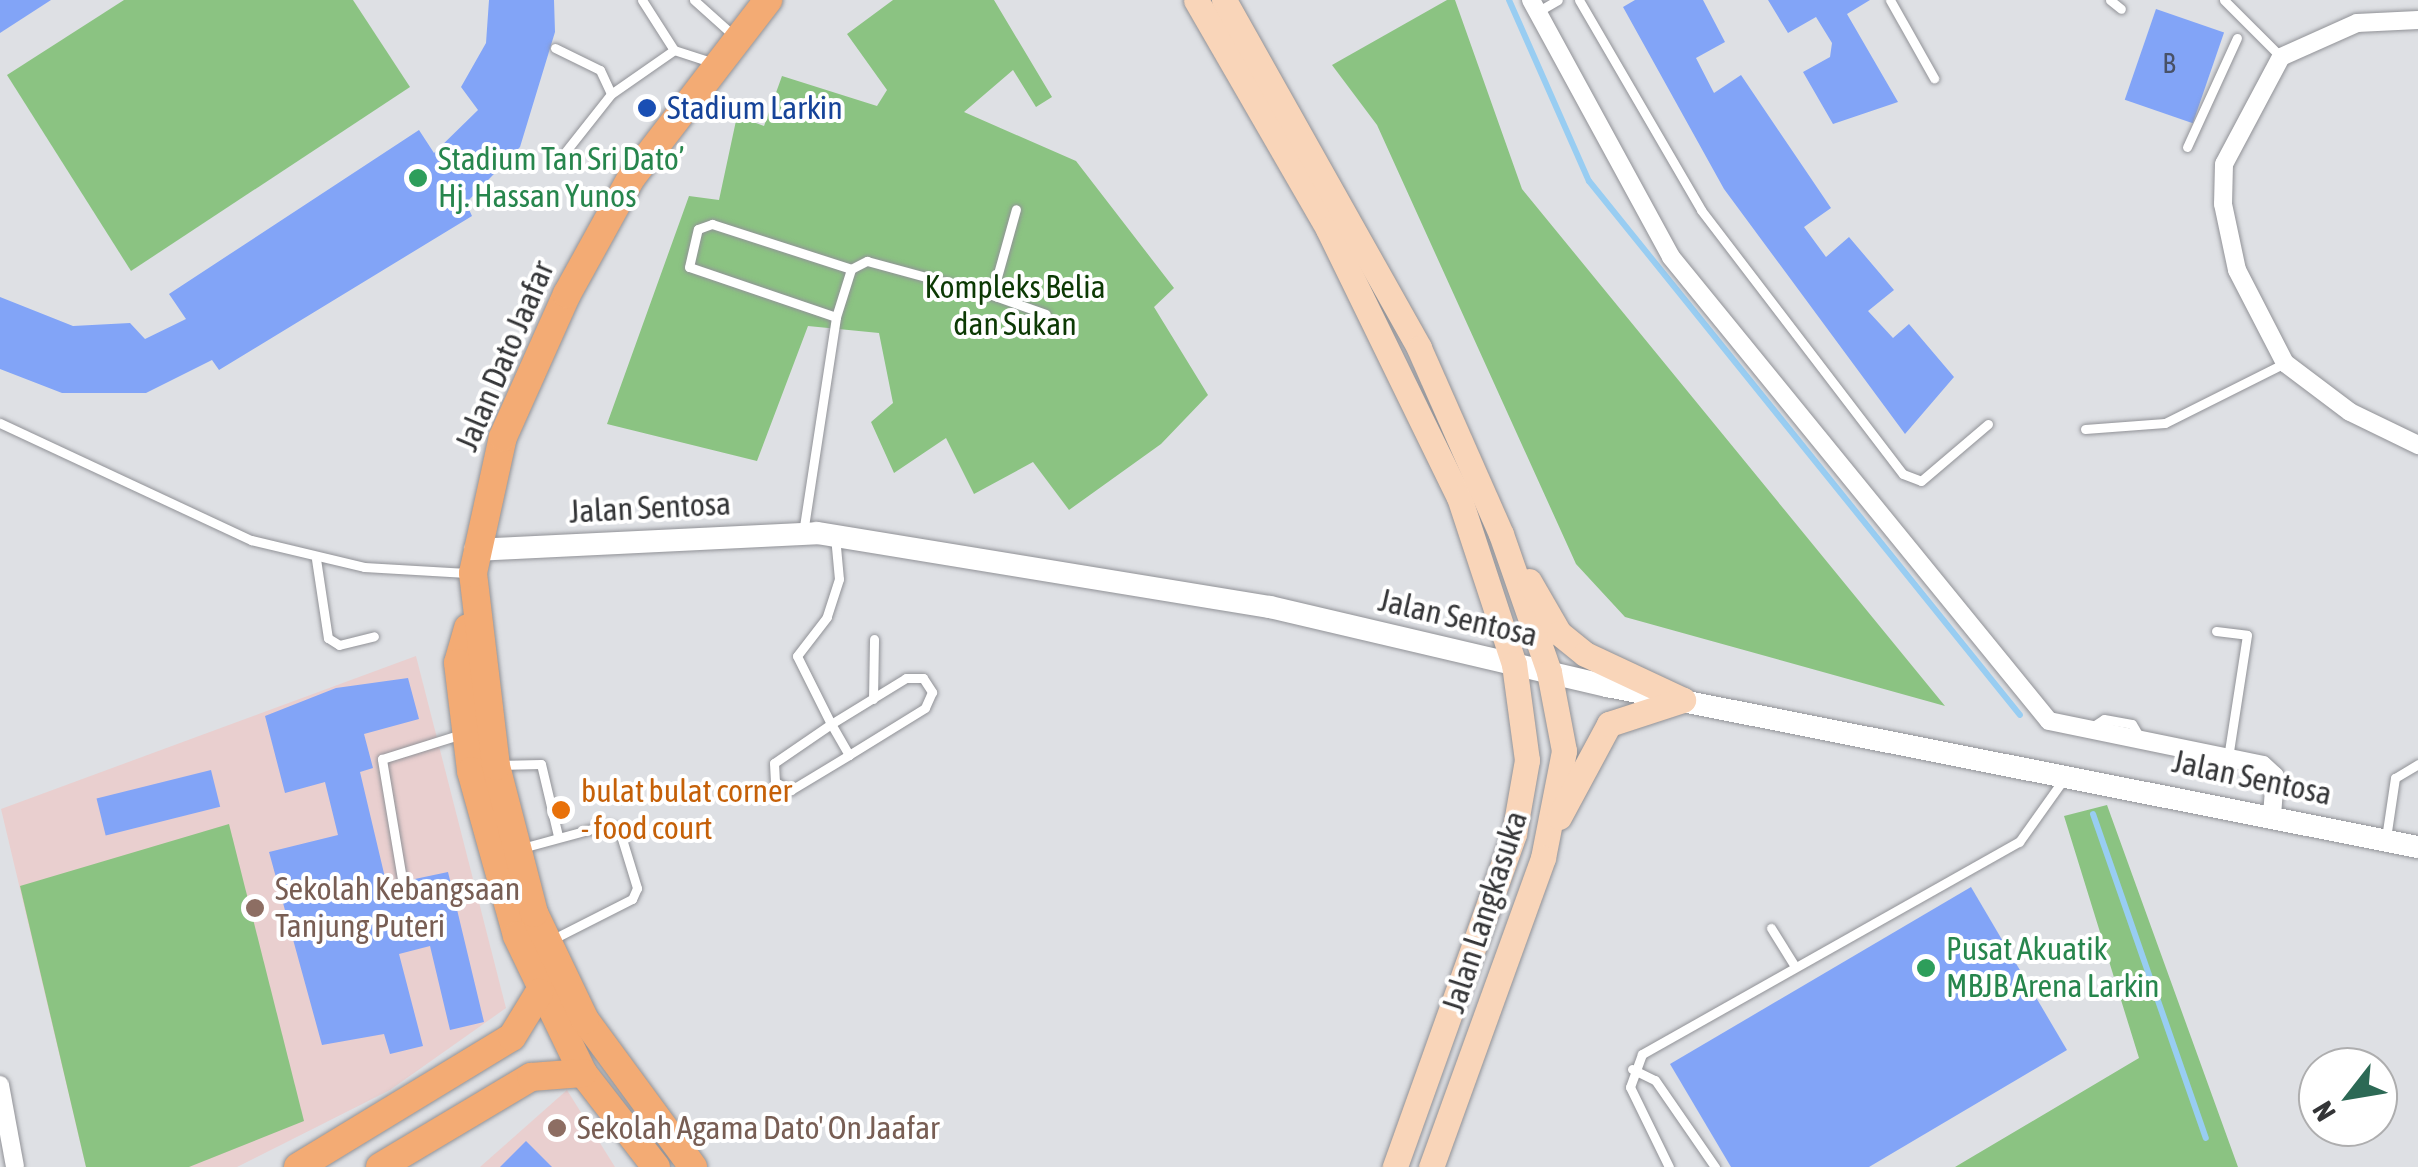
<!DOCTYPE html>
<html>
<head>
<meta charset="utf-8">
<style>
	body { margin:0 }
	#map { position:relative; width:2418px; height:1167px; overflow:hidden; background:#dee0e4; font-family:"Asap Condensed",sans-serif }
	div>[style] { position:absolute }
	.education>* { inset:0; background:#e9cfcf }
	.green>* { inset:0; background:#8bc382 }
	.stream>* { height:6px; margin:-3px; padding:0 3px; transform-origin:3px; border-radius:3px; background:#98cdf2 }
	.building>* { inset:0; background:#82a4f7; transform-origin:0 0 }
	.roads { filter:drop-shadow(0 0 2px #919297) drop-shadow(0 0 2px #919297) }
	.service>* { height:9px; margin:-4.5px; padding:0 4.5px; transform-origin:4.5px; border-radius:4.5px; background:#fff }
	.minor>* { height:18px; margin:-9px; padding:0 9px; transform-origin:9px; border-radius:9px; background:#fff }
	.tertiary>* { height:22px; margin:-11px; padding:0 11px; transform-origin:11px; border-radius:11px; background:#fff }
	.secondary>* { height:25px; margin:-12.5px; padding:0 12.5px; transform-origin:12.5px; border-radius:12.5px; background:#f9d5b9 }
	.primary>* { height:28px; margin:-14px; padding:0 14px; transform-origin:14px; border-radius:14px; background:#f3ab74 }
	.dots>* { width:28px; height:28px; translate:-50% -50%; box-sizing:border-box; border:5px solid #fff; border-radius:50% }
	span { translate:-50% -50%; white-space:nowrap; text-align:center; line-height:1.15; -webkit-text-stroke:8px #fff; paint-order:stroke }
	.number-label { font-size:28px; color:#485167 }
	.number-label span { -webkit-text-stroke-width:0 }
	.transit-label { font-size:32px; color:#164399 }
	.left { translate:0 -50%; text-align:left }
	.leisure-label { font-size:32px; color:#27864d }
	.park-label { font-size:32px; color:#0c3904 }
	.street-label { font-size:32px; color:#343537 }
	.food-label { font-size:32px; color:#c56008 }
	.education-label { font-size:32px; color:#785e54 }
	.north { position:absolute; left:2298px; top:1047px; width:100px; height:100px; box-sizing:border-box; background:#fff; border:2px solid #aeaeaf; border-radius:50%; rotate:239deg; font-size:28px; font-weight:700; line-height:40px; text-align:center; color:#343537 }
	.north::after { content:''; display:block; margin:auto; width:35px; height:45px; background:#2c6955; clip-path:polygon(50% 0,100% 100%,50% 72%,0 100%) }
</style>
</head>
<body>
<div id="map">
	<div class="education">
		<i style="clip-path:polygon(416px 656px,506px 1008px,390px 1090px,237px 1167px,86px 1167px,1px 809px)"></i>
		<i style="clip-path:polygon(567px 1090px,615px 1167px,480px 1167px)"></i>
	</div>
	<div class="green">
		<i style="clip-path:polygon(124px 0,353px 0,410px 87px,131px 271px,7px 75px)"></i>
		<i style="clip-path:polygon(893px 0,994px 0,1052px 97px,1036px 107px,1013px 70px,964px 112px,1076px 161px,1174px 288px,1154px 307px,1208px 395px,1161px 444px,1069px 510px,1033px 462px,974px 494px,946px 438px,894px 473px,871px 422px,893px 403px,879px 333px,808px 326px,757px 461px,607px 424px,689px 196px,719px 200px,737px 116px,764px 126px,782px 76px,877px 106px,887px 90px,847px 34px)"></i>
		<i style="clip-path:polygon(1447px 0,1455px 0,1522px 189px,1945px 706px,1625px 617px,1576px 564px,1377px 125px,1332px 65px)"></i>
		<i style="clip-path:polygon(2107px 805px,2238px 1167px,1955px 1167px,2139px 1058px,2064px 816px)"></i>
		<i style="clip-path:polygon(229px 824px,304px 1121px,189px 1167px,86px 1167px,20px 886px)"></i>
	</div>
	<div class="stream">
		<i style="left:1509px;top:0;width:198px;rotate:66.2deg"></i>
		<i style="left:1589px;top:181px;width:686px;rotate:51.09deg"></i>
		<i style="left:2093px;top:814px;width:343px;rotate:70.8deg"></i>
	</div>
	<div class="building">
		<i style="clip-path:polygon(0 0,51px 0,0 33px)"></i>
		<i style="clip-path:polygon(489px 0,554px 0,555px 32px,520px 147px,466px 203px,472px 216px,219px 370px,212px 360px,146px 393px,62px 393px,0 369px,0 297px,73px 326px,130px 323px,145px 339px,186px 319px,169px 294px,419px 130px,434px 153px,478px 110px,461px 87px,486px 43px)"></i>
		<i style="clip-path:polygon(1635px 0,1703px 0,1725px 42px,1696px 58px,1714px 93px,1741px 75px,1831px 208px,1804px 227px,1826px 257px,1849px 237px,1894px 290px,1868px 311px,1893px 338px,1909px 324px,1954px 377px,1905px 434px,1724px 189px,1623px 7px)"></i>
		<i style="clip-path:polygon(1768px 0,1870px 0,1847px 14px,1898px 102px,1833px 124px,1803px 72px,1830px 57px,1832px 43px,1816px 17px,1788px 33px)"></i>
		<i style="left:2156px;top:9px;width:72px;height:96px;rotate:19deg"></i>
		<i style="clip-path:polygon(408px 678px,419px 719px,364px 734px,373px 768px,360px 772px,387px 886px,405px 893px,410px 880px,448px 872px,484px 1022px,450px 1030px,430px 946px,399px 954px,423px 1046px,390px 1054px,384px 1034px,322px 1045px,269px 852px,338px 835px,325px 782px,285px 793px,265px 716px,336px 688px)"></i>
		<i style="left:211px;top:770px;width:38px;height:118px;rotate:76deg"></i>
		<i style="clip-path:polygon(1971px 887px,2067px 1050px,1869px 1167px,1731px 1167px,1670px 1064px)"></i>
		<i style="clip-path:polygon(526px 1141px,552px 1167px,500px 1167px)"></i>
	</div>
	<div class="roads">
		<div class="service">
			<i style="left:642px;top:0;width:59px;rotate:57.4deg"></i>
			<i style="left:694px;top:0;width:52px;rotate:41.9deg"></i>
			<i style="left:1579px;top:0;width:243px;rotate:59.8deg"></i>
			<i style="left:1701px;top:210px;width:332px;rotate:52.6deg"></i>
			<i style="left:1903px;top:474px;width:19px;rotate:21deg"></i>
			<i style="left:1921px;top:481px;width:88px;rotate:-40.4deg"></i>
			<i style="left:1890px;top:0;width:90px;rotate:60.6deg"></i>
			<i style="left:2110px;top:0;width:14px;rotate:39deg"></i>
			<i style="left:2224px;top:0;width:81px;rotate:45deg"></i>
			<i style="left:1537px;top:12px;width:24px;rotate:-30deg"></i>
			<i style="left:555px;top:48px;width:50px;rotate:26.1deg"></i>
			<i style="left:600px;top:70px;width:26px;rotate:65deg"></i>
			<i style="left:2187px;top:147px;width:120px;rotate:-65.4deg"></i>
			<i style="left:566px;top:151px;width:73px;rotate:-51.7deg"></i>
			<i style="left:611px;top:94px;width:77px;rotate:-34.9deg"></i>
			<i style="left:674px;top:50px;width:40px;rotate:18deg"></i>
			<i style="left:992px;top:295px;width:57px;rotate:19.4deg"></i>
			<i style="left:836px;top:317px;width:50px;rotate:-72.6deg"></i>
			<i style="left:851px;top:269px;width:18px;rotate:-27deg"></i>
			<i style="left:867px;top:261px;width:130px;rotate:15.2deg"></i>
			<i style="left:992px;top:295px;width:89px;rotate:-74.4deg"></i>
			<i style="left:0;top:423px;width:277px;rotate:25deg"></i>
			<i style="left:251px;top:540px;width:116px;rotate:13.4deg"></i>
			<i style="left:364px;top:567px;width:103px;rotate:3.3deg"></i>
			<i style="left:2085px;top:429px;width:80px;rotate:-4.3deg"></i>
			<i style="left:2165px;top:423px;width:134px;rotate:-26.6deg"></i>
			<i style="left:803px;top:533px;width:219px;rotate:-81.3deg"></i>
			<i style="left:836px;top:317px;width:155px;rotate:-161.2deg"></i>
			<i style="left:689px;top:267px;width:39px;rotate:-77deg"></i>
			<i style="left:698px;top:229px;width:15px;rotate:-20deg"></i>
			<i style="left:712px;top:224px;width:146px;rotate:17.9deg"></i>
			<i style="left:835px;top:536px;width:43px;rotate:84.7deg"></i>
			<i style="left:839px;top:579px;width:40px;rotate:108deg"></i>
			<i style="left:827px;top:617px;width:49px;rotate:127.6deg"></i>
			<i style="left:797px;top:656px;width:76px;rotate:63.4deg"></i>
			<i style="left:831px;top:724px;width:69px;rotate:145.6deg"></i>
			<i style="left:774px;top:763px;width:19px;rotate:87deg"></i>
			<i style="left:775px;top:782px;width:18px;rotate:27deg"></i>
			<i style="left:791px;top:790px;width:68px;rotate:-31.1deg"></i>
			<i style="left:849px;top:755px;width:36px;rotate:-120deg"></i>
			<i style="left:831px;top:724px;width:88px;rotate:-31.5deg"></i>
			<i style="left:906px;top:678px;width:17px"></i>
			<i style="left:923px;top:678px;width:17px;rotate:57deg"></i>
			<i style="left:932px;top:692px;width:17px;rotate:114deg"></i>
			<i style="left:925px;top:708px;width:89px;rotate:148.3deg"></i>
			<i style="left:316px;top:559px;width:80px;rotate:81.4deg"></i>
			<i style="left:328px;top:638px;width:13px;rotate:32deg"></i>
			<i style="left:339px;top:645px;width:36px;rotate:-14deg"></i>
			<i style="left:2216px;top:631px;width:31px;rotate:7deg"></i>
			<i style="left:2247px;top:635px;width:124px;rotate:98.8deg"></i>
			<i style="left:873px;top:699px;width:60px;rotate:-89deg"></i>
			<i style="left:2092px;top:727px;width:14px;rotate:-34deg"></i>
			<i style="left:2104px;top:719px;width:28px;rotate:10deg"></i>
			<i style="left:2132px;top:724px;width:20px;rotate:60deg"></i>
			<i style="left:498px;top:765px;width:43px;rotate:-1.3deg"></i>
			<i style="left:541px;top:764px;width:74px;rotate:76.7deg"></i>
			<i style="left:2386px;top:838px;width:61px;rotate:-81.5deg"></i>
			<i style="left:2395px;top:778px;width:27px;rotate:-31deg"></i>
			<i style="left:522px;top:848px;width:87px;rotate:-15.3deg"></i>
			<i style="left:606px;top:825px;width:14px;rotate:17deg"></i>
			<i style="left:619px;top:829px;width:62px;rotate:73deg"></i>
			<i style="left:637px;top:888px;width:12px;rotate:114deg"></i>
			<i style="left:632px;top:899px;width:89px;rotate:153.1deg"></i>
			<i style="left:403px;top:885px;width:128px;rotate:-99.5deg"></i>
			<i style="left:382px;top:759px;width:84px;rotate:-17.4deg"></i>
			<i style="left:1771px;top:928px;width:44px;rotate:58.1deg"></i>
			<i style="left:1632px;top:1069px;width:25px;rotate:26deg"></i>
			<i style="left:1655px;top:1080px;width:106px;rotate:55.4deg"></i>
			<i style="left:1669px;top:1167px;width:89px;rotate:-116deg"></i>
			<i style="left:1630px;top:1087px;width:35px;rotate:-70deg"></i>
			<i style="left:1642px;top:1054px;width:433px;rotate:-29.4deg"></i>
			<i style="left:2019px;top:842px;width:76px;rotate:-54.6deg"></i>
		</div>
		<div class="minor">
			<i style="left:1531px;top:0;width:293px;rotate:61.4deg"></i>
			<i style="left:1671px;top:257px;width:598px;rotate:50.83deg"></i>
			<i style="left:2049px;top:721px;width:218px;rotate:11.6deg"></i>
			<i style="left:2263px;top:765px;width:16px;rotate:43deg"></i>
			<i style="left:2275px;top:776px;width:40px;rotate:94.3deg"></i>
			<i style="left:2418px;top:20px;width:61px;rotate:177.2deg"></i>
			<i style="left:2357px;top:23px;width:83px;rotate:155.9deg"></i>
			<i style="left:2281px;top:57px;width:121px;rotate:118deg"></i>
			<i style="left:2224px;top:164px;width:40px;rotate:91.4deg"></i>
			<i style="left:2223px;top:204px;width:67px;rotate:78deg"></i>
			<i style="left:2237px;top:270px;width:105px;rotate:62.7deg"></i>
			<i style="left:2285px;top:363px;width:81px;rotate:37deg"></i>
			<i style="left:2350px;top:412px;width:76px;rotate:25.9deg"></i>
			<i style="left:0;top:1085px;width:83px;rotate:79.6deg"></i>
		</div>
		<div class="tertiary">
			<i style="left:475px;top:550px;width:342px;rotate:-2.8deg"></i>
			<i style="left:817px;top:533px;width:459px;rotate:9.3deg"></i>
			<i style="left:1270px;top:607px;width:346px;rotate:13.2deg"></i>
			<i style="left:1607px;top:686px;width:827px;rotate:11.23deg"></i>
		</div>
		<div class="secondary">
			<i style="left:1196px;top:0;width:264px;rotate:60deg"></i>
			<i style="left:1328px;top:229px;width:298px;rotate:64deg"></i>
			<i style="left:1459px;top:497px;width:176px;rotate:71.8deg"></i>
			<i style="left:1514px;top:664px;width:97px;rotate:82.3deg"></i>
			<i style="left:1527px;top:760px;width:75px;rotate:100deg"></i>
			<i style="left:1514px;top:834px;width:354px;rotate:109.7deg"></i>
			<i style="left:1224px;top:0;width:399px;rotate:60.7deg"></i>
			<i style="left:1419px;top:348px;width:203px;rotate:66.2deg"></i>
			<i style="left:1501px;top:534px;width:146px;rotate:70.8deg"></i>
			<i style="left:1549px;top:672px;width:80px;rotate:79.2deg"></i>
			<i style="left:1564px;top:751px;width:109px;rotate:101.1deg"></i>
			<i style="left:1543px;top:858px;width:329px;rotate:109.9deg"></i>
			<i style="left:1529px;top:581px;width:60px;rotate:60deg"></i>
			<i style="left:1559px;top:633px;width:33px;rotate:39deg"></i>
			<i style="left:1585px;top:654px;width:108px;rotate:25.1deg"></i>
			<i style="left:1559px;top:817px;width:106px;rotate:-61.7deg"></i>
			<i style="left:1609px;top:724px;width:78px;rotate:-18deg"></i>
		</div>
		<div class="primary">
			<i style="left:468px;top:628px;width:36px;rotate:106deg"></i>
			<i style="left:458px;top:663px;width:109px;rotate:83.1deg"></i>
			<i style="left:471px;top:771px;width:171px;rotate:74.4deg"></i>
			<i style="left:517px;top:936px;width:152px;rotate:64.3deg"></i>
			<i style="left:583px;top:1073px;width:119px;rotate:52.2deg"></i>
			<i style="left:298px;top:1167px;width:250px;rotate:-31.3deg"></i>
			<i style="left:512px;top:1037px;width:52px;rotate:-58.5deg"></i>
			<i style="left:380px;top:1167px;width:176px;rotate:-30.8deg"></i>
			<i style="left:531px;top:1077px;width:52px;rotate:-4.4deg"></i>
			<i style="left:693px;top:1167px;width:182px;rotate:-126.3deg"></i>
			<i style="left:585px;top:1020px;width:119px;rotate:-115.5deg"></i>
			<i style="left:534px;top:913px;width:152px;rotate:-104.5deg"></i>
			<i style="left:496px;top:766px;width:194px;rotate:-96.8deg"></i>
			<i style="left:473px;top:573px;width:139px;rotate:-77.6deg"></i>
			<i style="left:503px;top:437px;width:157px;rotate:-65.9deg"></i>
			<i style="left:567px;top:294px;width:132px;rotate:-61.1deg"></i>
			<i style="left:631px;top:178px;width:225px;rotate:-52.4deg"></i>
		</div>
	</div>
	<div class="dots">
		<i style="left:647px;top:108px;background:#1a4fb4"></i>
		<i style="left:418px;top:178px;background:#2e9e5b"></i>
		<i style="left:561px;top:810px;background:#e8710a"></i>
		<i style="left:255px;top:908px;background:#8d6e63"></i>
		<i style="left:1926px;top:968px;background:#2e9e5b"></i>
		<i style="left:557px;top:1128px;background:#8d6e63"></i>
	</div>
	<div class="number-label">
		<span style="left:2169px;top:63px">B</span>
	</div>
	<div class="transit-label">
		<span class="left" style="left:667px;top:108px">Stadium Larkin</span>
	</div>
	<div class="leisure-label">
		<span class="left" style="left:438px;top:178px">Stadium Tan Sri Dato’<br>Hj. Hassan Yunos</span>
		<span class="left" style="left:1946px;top:968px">Pusat Akuatik<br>MBJB Arena Larkin</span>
	</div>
	<div class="park-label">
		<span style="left:1015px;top:306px">Kompleks Belia<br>dan Sukan</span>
	</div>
	<div class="street-label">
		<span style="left:505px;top:356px;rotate:-67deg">Jalan Dato Jaafar</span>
		<span style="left:650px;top:508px;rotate:-3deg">Jalan Sentosa</span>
		<span style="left:1458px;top:618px;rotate:13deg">Jalan Sentosa</span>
		<span style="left:2252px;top:778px;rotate:12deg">Jalan Sentosa</span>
		<span style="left:1485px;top:912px;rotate:-72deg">Jalan Langkasuka</span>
	</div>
	<div class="food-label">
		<span class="left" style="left:581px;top:810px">bulat bulat corner<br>- food court</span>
	</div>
	<div class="education-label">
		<span class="left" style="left:275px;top:908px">Sekolah Kebangsaan<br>Tanjung Puteri</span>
		<span class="left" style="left:577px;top:1128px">Sekolah Agama Dato' On Jaafar</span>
	</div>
	<div class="north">N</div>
</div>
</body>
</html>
